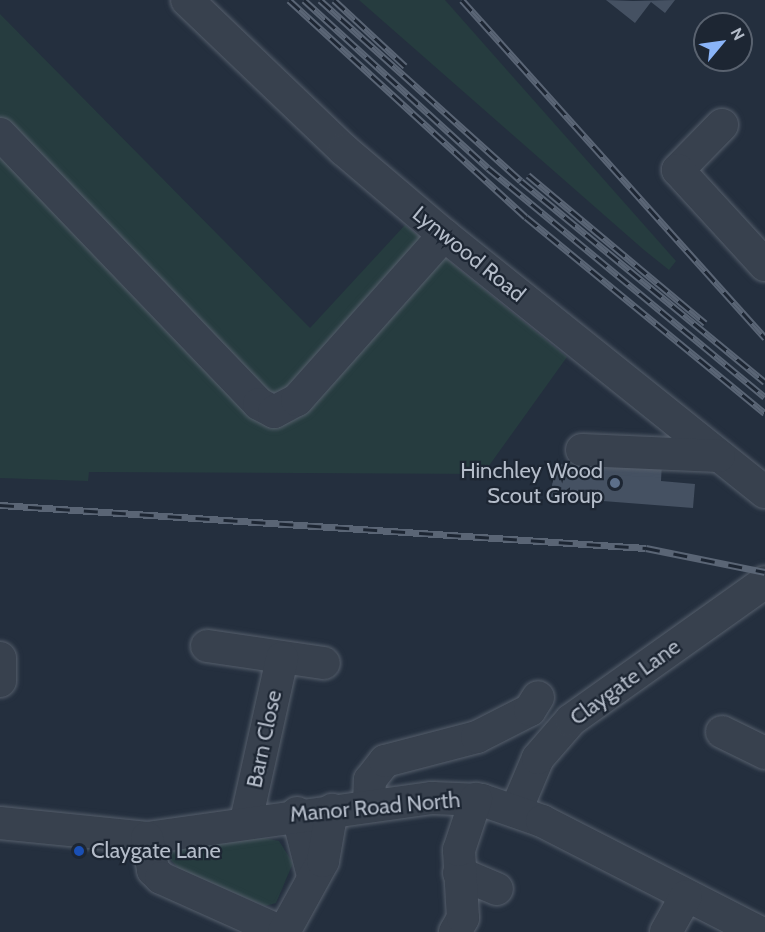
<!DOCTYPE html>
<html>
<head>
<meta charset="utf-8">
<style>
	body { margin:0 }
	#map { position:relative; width:765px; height:932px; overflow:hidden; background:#242f3e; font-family:Cabin,sans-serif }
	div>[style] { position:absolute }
	.green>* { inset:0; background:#263c3f }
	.building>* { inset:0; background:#455162 }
	.roads { filter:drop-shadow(0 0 2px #565f6c) drop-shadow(0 0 2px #565f6c) }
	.minor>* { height:32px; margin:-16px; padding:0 16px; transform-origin:16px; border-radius:16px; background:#38414e }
	.rail>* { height:7px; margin-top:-3.5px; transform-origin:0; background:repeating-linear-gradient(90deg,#1d2633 0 14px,#5a6575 0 28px); box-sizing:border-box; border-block:2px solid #5a6575 }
	.dots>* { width:16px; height:16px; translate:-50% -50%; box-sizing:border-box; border:3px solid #1d2633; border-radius:50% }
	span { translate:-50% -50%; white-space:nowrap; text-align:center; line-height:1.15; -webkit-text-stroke:4.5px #1d2633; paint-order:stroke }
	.street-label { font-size:22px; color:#b4bcc9 }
	.poi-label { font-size:22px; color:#b4bcc9 }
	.right { translate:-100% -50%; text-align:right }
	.left { translate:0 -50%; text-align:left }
	.north { position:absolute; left:693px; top:12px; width:60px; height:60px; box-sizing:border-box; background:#1d2633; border:2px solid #59626f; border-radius:50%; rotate:61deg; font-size:16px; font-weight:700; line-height:24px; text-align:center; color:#b4bcc9 }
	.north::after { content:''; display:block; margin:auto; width:21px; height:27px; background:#8ab4f8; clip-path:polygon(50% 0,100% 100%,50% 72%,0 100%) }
</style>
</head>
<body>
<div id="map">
	<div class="green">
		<i style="clip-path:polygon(359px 0,445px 0,676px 261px,669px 270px,644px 250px)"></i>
		<i style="clip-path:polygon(0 14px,310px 328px,405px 225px,567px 357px,483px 474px,89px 472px,88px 481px,0 478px)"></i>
		<i style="clip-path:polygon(264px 838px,279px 841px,293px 863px,276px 903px,265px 906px,179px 869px,169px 858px,174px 846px)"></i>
	</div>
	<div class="building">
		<i style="clip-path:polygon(606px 0,633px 1px,675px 0,665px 13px,651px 2px,635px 23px)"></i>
		<i style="clip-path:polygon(585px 457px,662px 463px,661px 481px,695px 484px,693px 508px,551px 497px,554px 464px,584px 466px)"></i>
	</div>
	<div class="roads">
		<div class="minor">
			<i style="left:187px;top:0;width:217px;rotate:43.7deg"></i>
			<i style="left:344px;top:150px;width:131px;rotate:40.4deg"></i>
			<i style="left:444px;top:235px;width:411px;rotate:38.7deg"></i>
			<i style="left:722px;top:125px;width:63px;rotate:134.4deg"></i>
			<i style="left:678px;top:170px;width:129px;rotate:47.5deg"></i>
			<i style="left:0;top:134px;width:374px;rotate:46.2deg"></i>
			<i style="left:259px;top:404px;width:17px;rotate:28deg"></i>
			<i style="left:274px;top:412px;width:26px;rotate:-28deg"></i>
			<i style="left:297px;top:400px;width:221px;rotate:-48.3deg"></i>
			<i style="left:582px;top:450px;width:137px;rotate:2.5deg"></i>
			<i style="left:207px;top:646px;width:118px;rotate:8.3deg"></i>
			<i style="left:0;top:658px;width:23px;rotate:90deg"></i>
			<i style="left:722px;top:732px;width:48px;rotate:26deg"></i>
			<i style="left:369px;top:805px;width:25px;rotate:-88deg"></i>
			<i style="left:370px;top:780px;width:24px;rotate:-52deg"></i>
			<i style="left:385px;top:761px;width:95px;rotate:-14.6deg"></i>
			<i style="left:477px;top:737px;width:59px;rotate:-27deg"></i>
			<i style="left:530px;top:710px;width:15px;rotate:-58deg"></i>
			<i style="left:516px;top:810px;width:56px;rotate:-67.1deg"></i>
			<i style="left:538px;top:758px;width:50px;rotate:-49deg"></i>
			<i style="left:571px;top:720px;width:238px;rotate:-35.4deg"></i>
			<i style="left:297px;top:813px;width:65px;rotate:75.7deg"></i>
			<i style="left:246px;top:821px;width:167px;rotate:-77.5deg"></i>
			<i style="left:0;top:823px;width:148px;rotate:5.8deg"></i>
			<i style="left:147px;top:838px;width:288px;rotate:-8deg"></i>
			<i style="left:432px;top:798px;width:50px;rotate:2.3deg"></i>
			<i style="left:482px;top:800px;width:64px;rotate:19.3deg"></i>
			<i style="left:542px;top:821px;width:244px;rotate:27.1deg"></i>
			<i style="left:147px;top:838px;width:33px;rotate:79deg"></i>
			<i style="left:153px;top:870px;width:11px;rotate:45deg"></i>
			<i style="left:161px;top:878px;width:133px;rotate:24.1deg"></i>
			<i style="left:459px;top:873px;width:41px;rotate:22.8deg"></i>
			<i style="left:284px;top:932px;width:81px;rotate:-61.2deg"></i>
			<i style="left:323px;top:861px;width:52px;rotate:-80deg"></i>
			<i style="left:455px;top:932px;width:16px;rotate:-60deg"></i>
			<i style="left:463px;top:918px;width:68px;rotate:-93.4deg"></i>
			<i style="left:459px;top:850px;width:54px;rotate:-71.6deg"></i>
			<i style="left:666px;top:932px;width:41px;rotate:-60.9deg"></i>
		</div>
	</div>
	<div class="rail">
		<i style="left:289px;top:0;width:321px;rotate:42.5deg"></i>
		<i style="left:526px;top:217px;width:309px;rotate:39.4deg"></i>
		<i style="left:304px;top:0;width:249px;rotate:42.4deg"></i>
		<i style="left:488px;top:168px;width:359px;rotate:39.6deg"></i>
		<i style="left:320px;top:0;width:270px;rotate:42deg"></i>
		<i style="left:521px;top:181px;width:316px;rotate:39.5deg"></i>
		<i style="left:334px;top:0;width:97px;rotate:42.9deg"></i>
		<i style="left:462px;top:0;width:454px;rotate:48.1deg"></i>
		<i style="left:528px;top:175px;width:231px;rotate:39.9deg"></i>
		<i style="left:0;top:505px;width:647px;rotate:3.81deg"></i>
		<i style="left:646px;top:548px;width:121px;rotate:11.4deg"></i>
	</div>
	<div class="dots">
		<i style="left:615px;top:483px;background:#5c6f8a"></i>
		<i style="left:79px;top:851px;background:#1a4fb4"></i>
	</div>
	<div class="street-label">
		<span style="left:469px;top:254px;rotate:39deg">Lynwood Road</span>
		<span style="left:625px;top:682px;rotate:-36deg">Claygate Lane</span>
		<span style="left:264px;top:739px;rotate:-78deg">Barn Close</span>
		<span style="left:375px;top:807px;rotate:-5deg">Manor Road North</span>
	</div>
	<div class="poi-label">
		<span class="right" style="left:603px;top:483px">Hinchley Wood<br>Scout Group</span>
		<span class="left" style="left:91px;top:851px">Claygate Lane</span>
	</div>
	<div class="north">N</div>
</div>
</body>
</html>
